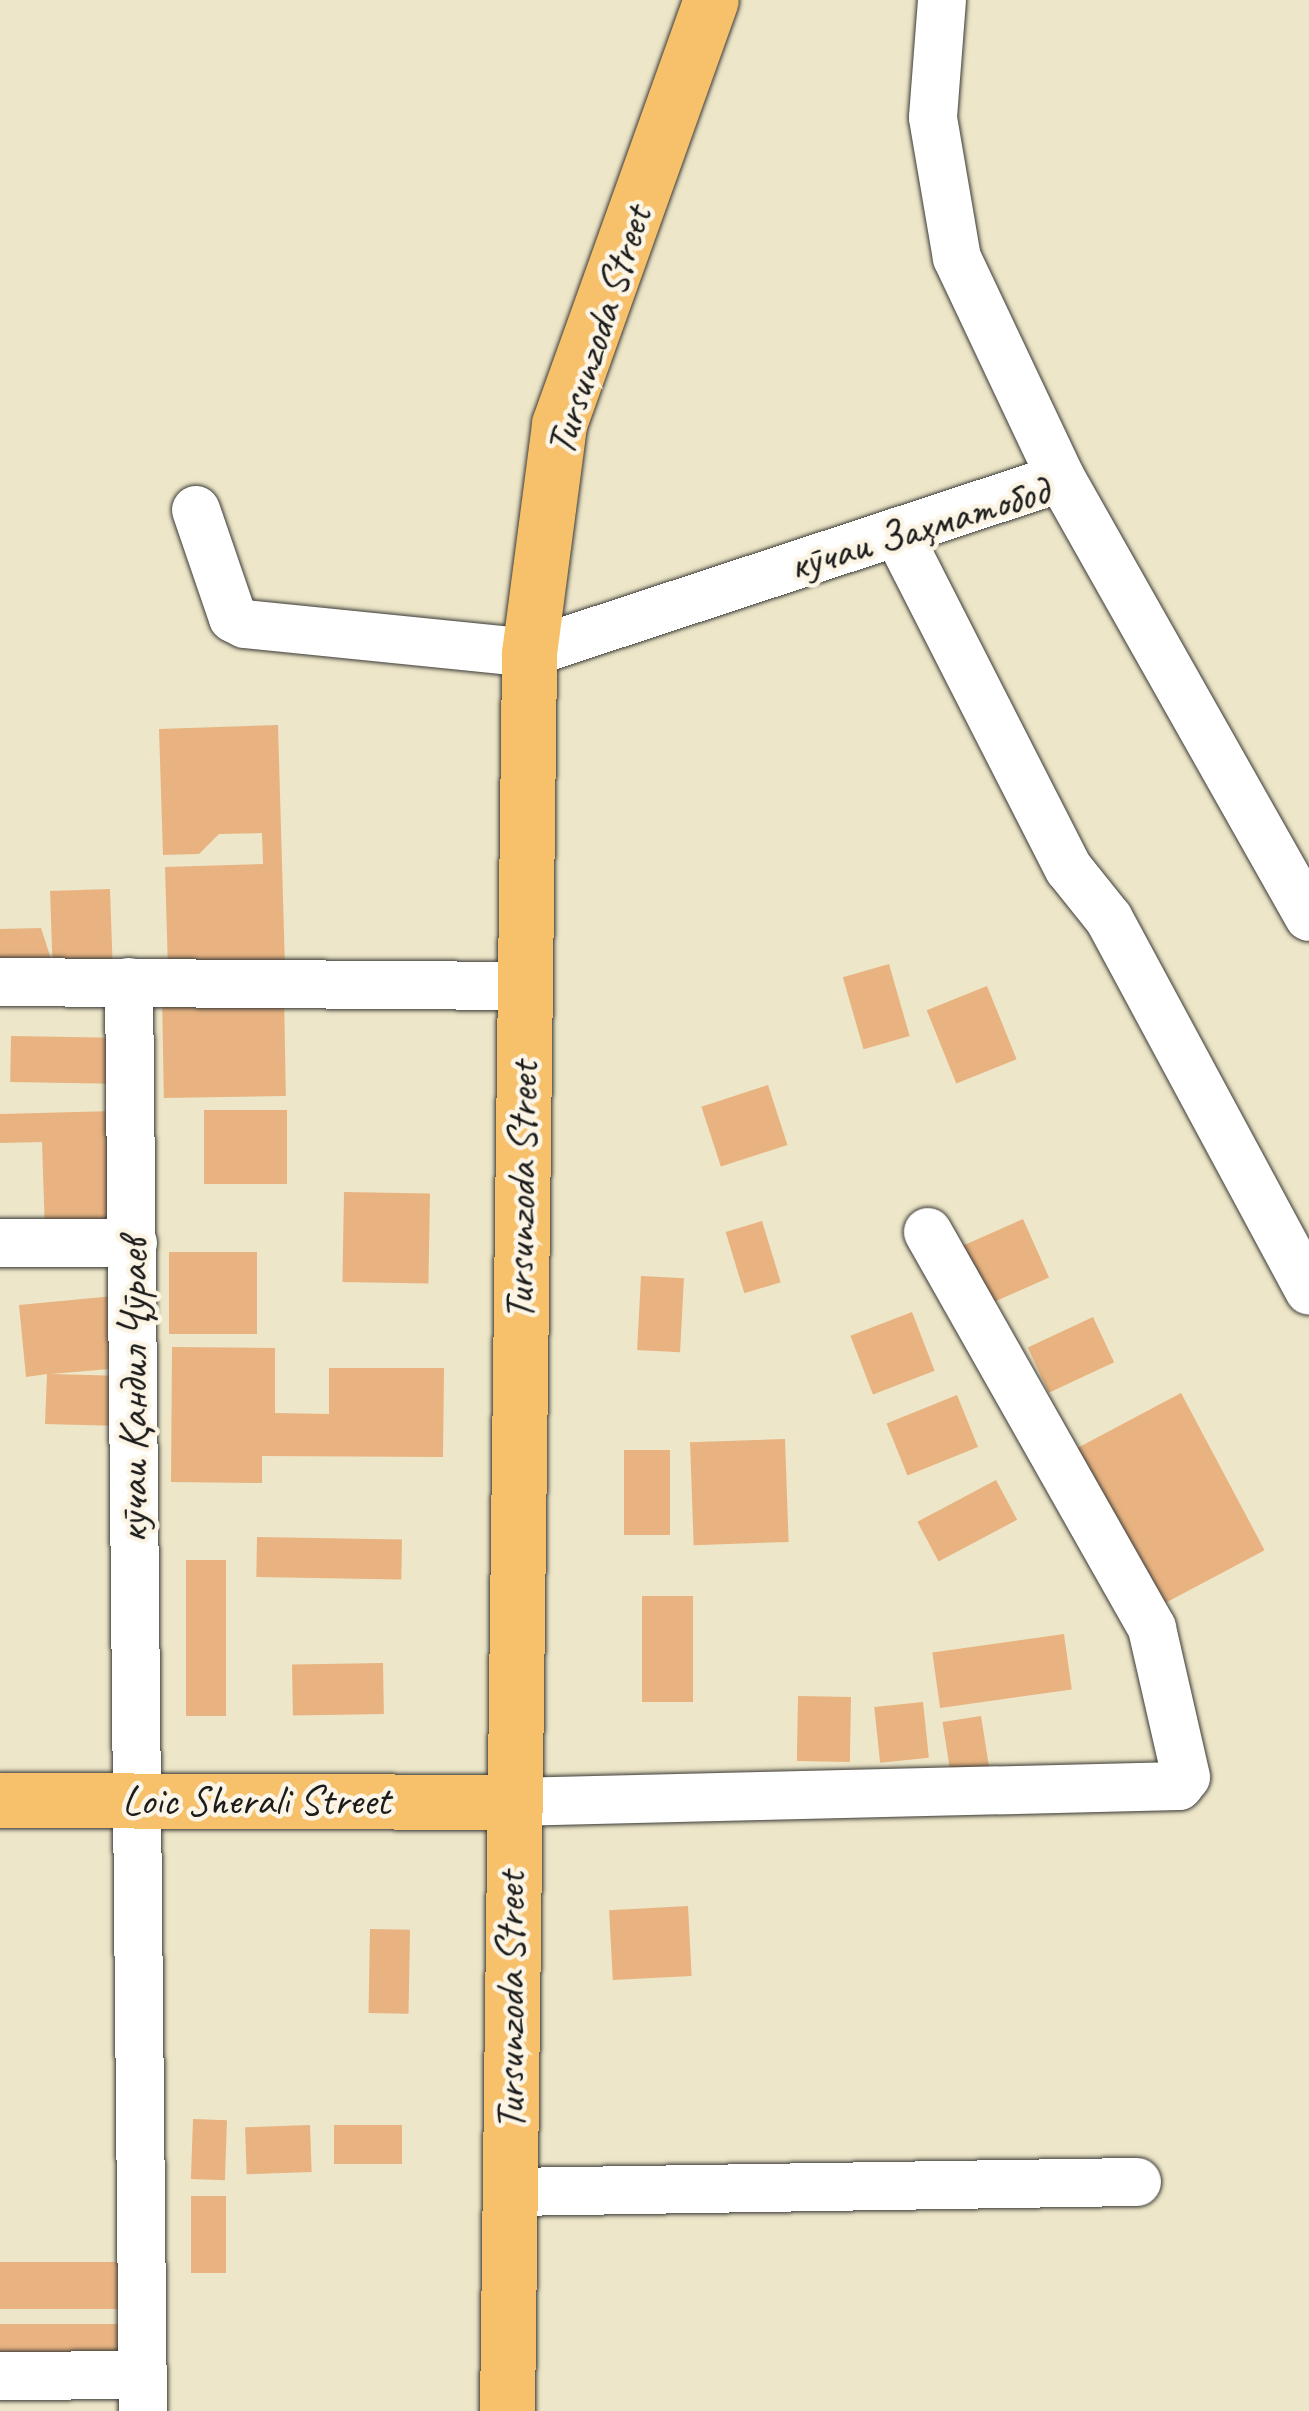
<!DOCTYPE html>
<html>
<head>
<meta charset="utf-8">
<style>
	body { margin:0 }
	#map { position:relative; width:1309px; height:2411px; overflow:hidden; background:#ede6c8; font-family:Caveat,sans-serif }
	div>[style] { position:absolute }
	.building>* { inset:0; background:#e8b381; transform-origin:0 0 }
	.roads { filter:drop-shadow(0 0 2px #3b3a36) drop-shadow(0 0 2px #3b3a36) }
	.minor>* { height:48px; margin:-24px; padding:0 24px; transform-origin:24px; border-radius:24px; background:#fff }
	.major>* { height:55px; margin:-27.5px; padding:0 27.5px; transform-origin:27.5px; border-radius:27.5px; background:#f7c06b }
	span { translate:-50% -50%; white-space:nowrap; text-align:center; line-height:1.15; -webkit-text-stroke:9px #fcf5e5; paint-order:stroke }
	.street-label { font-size:42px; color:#1c1c1c }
</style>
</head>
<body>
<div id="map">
	<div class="building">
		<i style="clip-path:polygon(278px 725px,285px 967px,168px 971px,165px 867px,263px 864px,262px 833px,219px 834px,199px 854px,163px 855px,159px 729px)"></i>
		<i style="left:110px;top:889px;width:74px;height:60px;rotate:88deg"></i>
		<i style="clip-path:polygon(41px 928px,53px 965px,0 966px,0 929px)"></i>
		<i style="left:889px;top:964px;width:75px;height:48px;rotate:74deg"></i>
		<i style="left:987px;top:986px;width:79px;height:65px;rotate:68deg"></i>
		<i style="left:284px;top:992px;width:104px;height:122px;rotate:89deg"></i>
		<i style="left:11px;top:1036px;width:103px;height:46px;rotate:1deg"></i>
		<i style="left:768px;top:1085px;width:63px;height:70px;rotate:72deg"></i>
		<i style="left:287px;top:1110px;width:74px;height:83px;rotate:90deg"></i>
		<i style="clip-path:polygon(114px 1111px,117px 1231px,45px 1233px,42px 1142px,0 1143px,0 1114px)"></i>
		<i style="left:344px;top:1192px;width:86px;height:90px;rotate:1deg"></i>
		<i style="left:1023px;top:1219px;width:64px;height:66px;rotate:66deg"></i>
		<i style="left:762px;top:1221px;width:64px;height:38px;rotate:73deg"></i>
		<i style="left:257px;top:1252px;width:82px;height:88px;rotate:90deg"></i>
		<i style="left:641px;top:1276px;width:43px;height:74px;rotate:3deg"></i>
		<i style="clip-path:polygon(114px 1296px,121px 1368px,51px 1374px,124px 1376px,122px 1426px,45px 1424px,47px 1374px,26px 1377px,19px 1305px)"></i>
		<i style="left:912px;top:1312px;width:63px;height:66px;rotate:69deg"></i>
		<i style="left:1093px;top:1317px;width:50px;height:72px;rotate:65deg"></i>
		<i style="clip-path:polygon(172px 1347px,275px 1348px,275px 1413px,329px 1414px,329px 1368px,444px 1368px,443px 1457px,262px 1456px,262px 1483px,171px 1482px)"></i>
		<i style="left:1181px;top:1393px;width:178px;height:128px;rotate:62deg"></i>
		<i style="left:957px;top:1395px;width:56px;height:76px;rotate:68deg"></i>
		<i style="left:785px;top:1439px;width:103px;height:95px;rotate:88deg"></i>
		<i style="left:670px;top:1450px;width:85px;height:46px;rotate:90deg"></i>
		<i style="left:996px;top:1480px;width:45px;height:89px;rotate:62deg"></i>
		<i style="left:257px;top:1537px;width:145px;height:40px;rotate:1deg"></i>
		<i style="left:186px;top:1560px;width:40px;height:156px"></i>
		<i style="left:642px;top:1596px;width:51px;height:106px"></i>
		<i style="left:1064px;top:1634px;width:56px;height:133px;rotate:82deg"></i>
		<i style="left:383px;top:1663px;width:51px;height:91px;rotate:89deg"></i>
		<i style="left:798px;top:1696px;width:53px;height:65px;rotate:1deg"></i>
		<i style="left:923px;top:1702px;width:56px;height:49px;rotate:84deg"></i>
		<i style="left:981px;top:1716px;width:58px;height:39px;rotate:81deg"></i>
		<i style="left:688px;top:1906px;width:70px;height:79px;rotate:87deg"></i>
		<i style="left:370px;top:1929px;width:40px;height:84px;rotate:1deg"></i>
		<i style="left:193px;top:2119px;width:34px;height:60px;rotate:2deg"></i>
		<i style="left:310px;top:2125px;width:47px;height:65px;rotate:88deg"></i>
		<i style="left:334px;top:2125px;width:68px;height:39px"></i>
		<i style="left:191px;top:2196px;width:35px;height:77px"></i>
		<i style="left:0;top:2262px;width:124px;height:47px"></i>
		<i style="left:123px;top:2324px;width:31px;height:123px;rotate:90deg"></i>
	</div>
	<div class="roads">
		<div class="minor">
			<i style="left:942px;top:0;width:118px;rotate:94.4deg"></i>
			<i style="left:933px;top:118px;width:142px;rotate:80.3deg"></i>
			<i style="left:957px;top:258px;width:243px;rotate:64.7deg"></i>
			<i style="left:196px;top:510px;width:114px;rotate:71.1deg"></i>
			<i style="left:233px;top:618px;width:13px;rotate:27deg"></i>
			<i style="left:245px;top:624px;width:285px;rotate:5.8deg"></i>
			<i style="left:529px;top:653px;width:560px;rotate:-18.21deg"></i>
			<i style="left:1061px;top:478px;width:504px;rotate:60.54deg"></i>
			<i style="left:897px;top:532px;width:378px;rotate:63deg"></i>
			<i style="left:1069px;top:869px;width:64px;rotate:51.3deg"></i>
			<i style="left:1109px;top:919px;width:422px;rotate:61.7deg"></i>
			<i style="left:0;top:982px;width:525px;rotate:0.44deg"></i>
			<i style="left:129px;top:982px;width:1429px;rotate:89.44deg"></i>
			<i style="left:0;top:1243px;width:133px"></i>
			<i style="left:512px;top:1802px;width:667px;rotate:-1.37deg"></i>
			<i style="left:1179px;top:1786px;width:11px;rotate:-52deg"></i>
			<i style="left:1186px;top:1777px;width:153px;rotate:-102.9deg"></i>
			<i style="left:1152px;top:1628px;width:455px;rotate:-119.5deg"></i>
			<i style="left:511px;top:2192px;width:626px;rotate:-0.92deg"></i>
			<i style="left:0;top:2376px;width:143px;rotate:-0.4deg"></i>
		</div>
		<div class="major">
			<i style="left:0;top:1800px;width:512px;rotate:0.22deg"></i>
			<i style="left:507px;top:2411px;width:1758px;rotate:-89.28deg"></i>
			<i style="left:529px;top:653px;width:231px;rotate:-82.5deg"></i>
			<i style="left:559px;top:424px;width:450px;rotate:-70.3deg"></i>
		</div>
	</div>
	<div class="street-label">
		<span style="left:599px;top:331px;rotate:-72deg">Tursunzoda Street</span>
		<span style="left:919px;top:529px;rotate:-17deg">кӯчаи Заҳматобод</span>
		<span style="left:522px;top:1191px;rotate:-89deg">Tursunzoda Street</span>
		<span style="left:134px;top:1391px;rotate:-90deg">кӯчаи Қандил Ҷӯраев</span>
		<span style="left:256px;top:1801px">Loic Sherali Street</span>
		<span style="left:511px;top:2001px;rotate:-90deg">Tursunzoda Street</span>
	</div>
</div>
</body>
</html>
